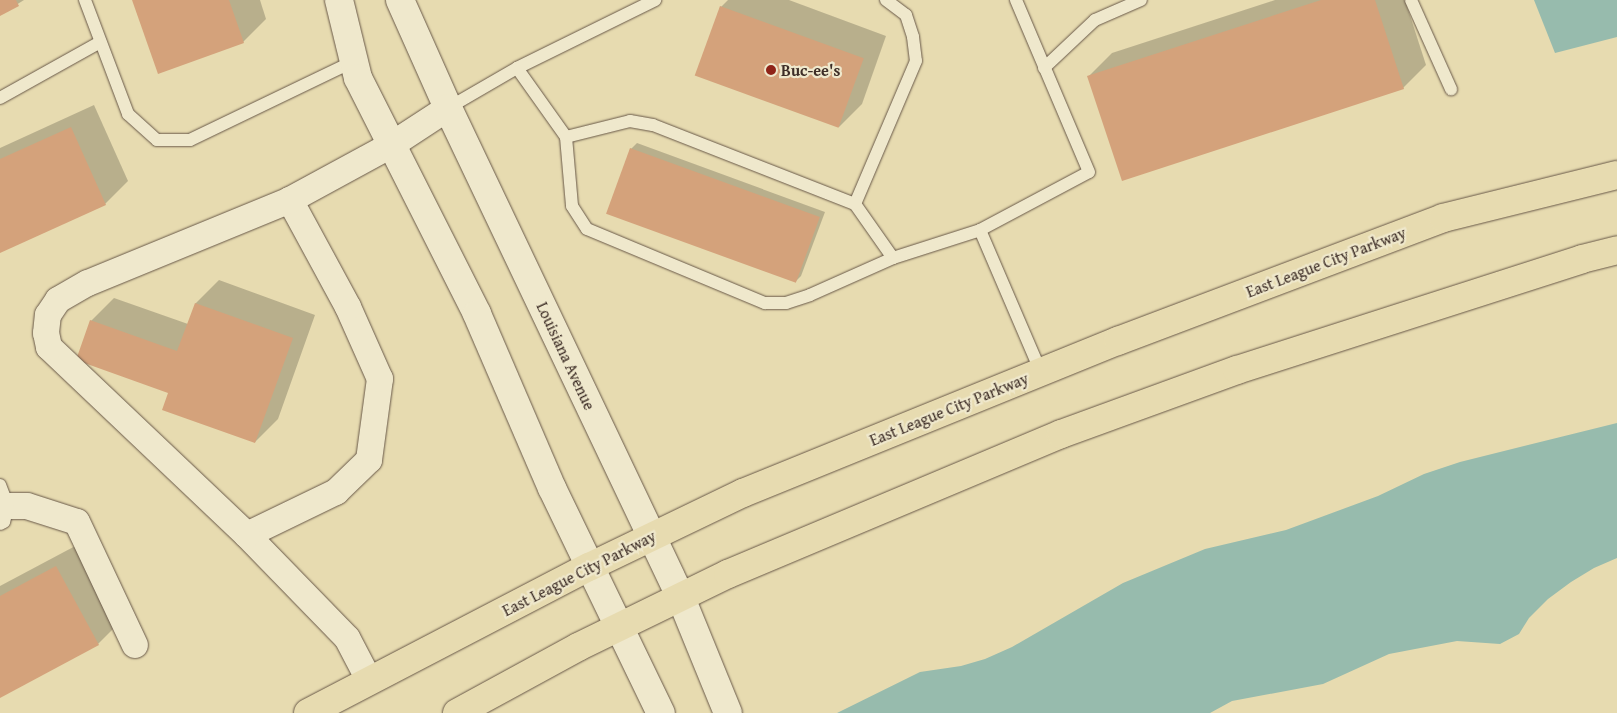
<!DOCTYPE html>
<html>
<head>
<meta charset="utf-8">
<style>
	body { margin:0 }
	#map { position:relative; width:1617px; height:713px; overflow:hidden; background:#e7dbb0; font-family:"Gentium Book Plus",serif }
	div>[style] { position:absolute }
	.water>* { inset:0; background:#97bbad }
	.shadow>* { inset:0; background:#0003 }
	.building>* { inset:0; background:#d4a27b; transform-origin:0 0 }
	.roads { filter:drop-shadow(0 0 1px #685848) drop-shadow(0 0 1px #685848) }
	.lane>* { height:12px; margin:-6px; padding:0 6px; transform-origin:6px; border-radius:6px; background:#efe8cc }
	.street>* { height:26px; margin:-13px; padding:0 13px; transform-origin:13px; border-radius:13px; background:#efe8cc }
	.secondary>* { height:28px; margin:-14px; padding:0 14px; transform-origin:14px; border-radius:14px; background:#efe8cc }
	.primary>* { height:28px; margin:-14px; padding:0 14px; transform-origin:14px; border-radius:14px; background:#e7dbb0 }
	.dots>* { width:14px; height:14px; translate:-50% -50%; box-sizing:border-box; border:2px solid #efe8cc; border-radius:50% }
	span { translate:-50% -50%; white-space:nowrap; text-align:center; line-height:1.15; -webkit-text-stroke:4.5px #efe8cc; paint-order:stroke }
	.poi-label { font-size:16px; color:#3d2d26; font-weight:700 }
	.left { translate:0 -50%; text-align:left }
	.street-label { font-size:16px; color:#3d2d26 }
</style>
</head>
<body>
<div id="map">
	<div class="water">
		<i style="clip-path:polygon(1534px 0,1617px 0,1617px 37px,1555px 53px)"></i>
		<i style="clip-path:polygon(1617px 423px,1617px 558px,1594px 568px,1571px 582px,1548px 599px,1529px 618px,1519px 634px,1500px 644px,1457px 641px,1389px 654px,1323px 684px,1232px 701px,1210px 713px,837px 713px,920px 672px,961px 666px,985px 659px,1012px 647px,1123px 583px,1205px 549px,1286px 530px,1378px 496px,1424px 474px,1460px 462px)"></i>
	</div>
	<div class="shadow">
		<i style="clip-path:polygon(0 0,24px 0,0 15px)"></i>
		<i style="clip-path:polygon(133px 0,260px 0,266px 19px,243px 42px)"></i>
		<i style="clip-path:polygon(728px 0,789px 0,886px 36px,862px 104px,839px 127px,721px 7px)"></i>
		<i style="clip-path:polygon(1275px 0,1405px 0,1426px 65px,1403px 88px,1089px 76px,1112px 53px)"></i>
		<i style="clip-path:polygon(94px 105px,128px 181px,105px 204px,0 252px,0 148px)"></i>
		<i style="clip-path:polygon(637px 143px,825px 212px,801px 276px,795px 282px,631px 149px)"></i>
		<i style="clip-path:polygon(219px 280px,315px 315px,278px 419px,255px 442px,169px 392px,91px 321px,114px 298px,188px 324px,196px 303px)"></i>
		<i style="clip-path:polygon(79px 544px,121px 621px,98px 644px,0 696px,0 586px)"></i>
	</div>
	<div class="building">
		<i style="clip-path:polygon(0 0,16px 0,19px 6px,0 16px)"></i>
		<i style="clip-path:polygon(132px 0,229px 0,244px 43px,158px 74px)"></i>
		<i style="clip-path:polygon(1321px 0,1375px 0,1404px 89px,1122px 181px,1087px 76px)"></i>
		<i style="left:720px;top:6px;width:153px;height:74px;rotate:20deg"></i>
		<i style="clip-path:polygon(71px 127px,106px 205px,0 253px,0 159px)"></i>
		<i style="left:630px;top:148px;width:202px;height:70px;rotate:20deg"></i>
		<i style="clip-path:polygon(195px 303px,293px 338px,255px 443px,162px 410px,168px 393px,76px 360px,90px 320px,177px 351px)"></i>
		<i style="clip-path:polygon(56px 566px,99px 645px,0 698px,0 596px)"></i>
	</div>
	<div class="roads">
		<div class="lane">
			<i style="left:85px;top:0;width:122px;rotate:69.3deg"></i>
			<i style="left:128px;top:114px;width:39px;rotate:42deg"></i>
			<i style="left:157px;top:140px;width:33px"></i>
			<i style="left:190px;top:140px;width:182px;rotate:-25.7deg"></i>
			<i style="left:886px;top:0;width:25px;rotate:37deg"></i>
			<i style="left:906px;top:15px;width:23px;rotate:72deg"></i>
			<i style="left:913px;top:37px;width:24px;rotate:83deg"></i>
			<i style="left:916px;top:61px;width:155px;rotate:113.1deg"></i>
			<i style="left:855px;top:204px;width:66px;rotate:54.9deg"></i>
			<i style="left:1411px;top:0;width:98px;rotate:65.8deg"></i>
			<i style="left:517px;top:68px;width:154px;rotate:-26.2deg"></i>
			<i style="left:1044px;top:68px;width:70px;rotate:-43.3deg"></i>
			<i style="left:1095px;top:20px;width:50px;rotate:-23.5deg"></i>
			<i style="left:0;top:98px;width:115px;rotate:-29.2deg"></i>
			<i style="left:448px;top:108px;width:80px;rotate:-30.1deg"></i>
			<i style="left:517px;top:68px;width:85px;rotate:54.6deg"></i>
			<i style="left:566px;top:137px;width:69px;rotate:85deg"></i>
			<i style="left:572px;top:206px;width:27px;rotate:57deg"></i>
			<i style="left:587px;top:229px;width:193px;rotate:22.6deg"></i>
			<i style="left:765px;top:303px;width:21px"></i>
			<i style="left:786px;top:303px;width:25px;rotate:-18deg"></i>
			<i style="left:810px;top:295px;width:91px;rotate:-24deg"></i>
			<i style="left:893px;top:258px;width:91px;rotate:-17.8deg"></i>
			<i style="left:980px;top:230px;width:123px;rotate:-28deg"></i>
			<i style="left:1089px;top:172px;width:187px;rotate:-113deg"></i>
			<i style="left:566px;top:137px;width:66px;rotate:-14deg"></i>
			<i style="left:630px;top:121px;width:23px;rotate:10deg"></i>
			<i style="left:653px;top:125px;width:217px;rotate:21.4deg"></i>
			<i style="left:980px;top:230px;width:155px;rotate:66.8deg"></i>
			<i style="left:0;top:485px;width:22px;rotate:69deg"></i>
			<i style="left:8px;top:506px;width:16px;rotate:104deg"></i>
			<i style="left:4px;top:522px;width:4px;rotate:153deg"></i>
		</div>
		<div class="street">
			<i style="left:8px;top:506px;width:19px"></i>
			<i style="left:27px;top:506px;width:52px;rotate:17.7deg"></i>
			<i style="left:77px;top:522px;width:136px;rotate:64.8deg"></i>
			<i style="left:247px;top:535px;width:99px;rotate:-25.8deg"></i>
			<i style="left:336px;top:492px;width:46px;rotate:-44.1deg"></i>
			<i style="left:369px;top:460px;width:82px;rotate:-82.3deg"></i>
			<i style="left:380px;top:379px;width:79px;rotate:-114deg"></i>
			<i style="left:348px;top:307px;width:122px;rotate:-118.5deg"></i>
			<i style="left:369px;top:680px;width:47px;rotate:-117.6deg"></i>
			<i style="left:347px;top:638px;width:144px;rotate:-134.2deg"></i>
			<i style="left:247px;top:535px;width:273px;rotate:-136.5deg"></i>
			<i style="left:49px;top:347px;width:14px;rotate:-102deg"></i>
			<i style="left:46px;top:333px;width:18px;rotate:-84deg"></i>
			<i style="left:48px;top:315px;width:18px;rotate:-56deg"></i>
			<i style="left:58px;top:300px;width:34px;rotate:-30deg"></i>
			<i style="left:88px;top:283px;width:218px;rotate:-22.3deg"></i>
			<i style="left:290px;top:200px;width:117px;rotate:-28.5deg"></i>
			<i style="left:393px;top:144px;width:66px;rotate:-33.2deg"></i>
		</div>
		<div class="secondary">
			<i style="left:339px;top:0;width:80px;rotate:76.3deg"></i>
			<i style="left:358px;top:78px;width:264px;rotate:63.2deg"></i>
			<i style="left:477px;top:314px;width:189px;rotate:66.7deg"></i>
			<i style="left:552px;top:488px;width:250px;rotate:64.2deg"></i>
			<i style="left:400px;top:0;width:118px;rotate:66deg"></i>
			<i style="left:448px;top:108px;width:543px;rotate:64.57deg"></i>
			<i style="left:681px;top:598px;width:124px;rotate:67.8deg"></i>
		</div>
		<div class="primary">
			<i style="left:308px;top:713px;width:317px;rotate:-27.5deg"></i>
			<i style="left:589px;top:567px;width:171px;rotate:-25.7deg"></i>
			<i style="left:743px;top:493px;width:405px;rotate:-22.1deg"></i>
			<i style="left:1118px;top:341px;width:347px;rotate:-20.7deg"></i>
			<i style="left:1443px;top:218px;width:179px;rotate:-13.9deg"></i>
			<i style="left:457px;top:713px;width:138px;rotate:-28.6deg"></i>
			<i style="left:578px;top:647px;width:167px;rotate:-26deg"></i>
			<i style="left:728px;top:574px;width:361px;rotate:-22.8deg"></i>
			<i style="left:1061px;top:434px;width:187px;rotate:-20deg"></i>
			<i style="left:1237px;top:370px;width:362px;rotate:-17.8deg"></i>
			<i style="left:1582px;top:259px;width:36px;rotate:-14deg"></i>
		</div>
	</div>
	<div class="dots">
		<i style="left:771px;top:70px;background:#8f2418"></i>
	</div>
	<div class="poi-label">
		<span class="left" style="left:781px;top:70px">Buc-ee's</span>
	</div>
	<div class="street-label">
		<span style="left:1326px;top:262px;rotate:-21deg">East League City Parkway</span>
		<span style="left:566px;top:356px;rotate:65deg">Louisiana Avenue</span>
		<span style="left:949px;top:409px;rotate:-22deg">East League City Parkway</span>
		<span style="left:579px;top:573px;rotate:-27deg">East League City Parkway</span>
	</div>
</div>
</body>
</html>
